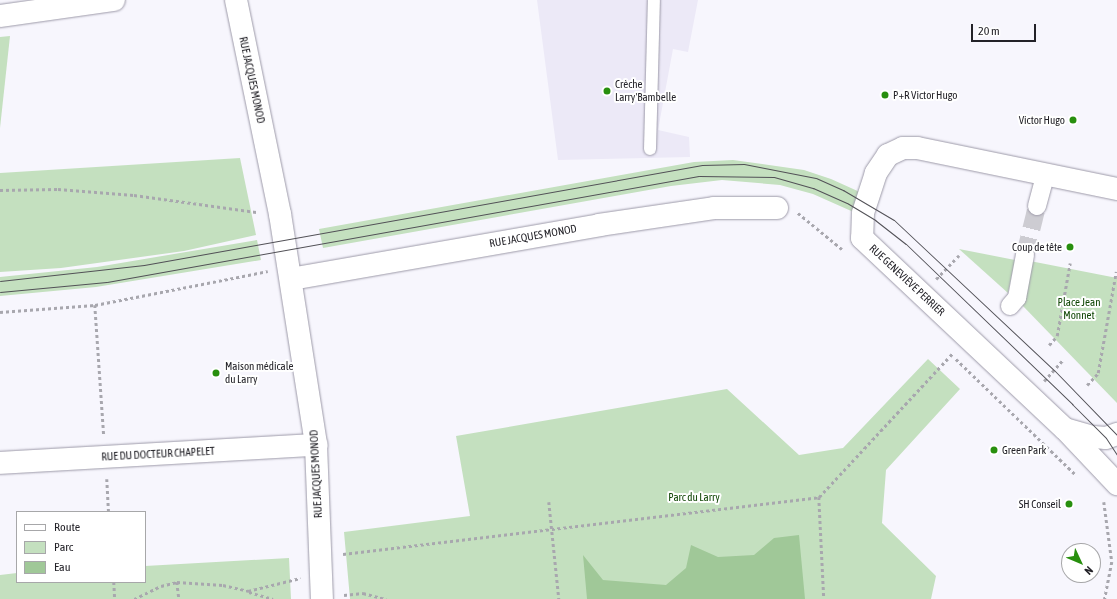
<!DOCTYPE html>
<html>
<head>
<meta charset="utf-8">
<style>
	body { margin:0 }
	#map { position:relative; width:1117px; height:599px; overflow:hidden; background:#f7f6fd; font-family:"Asap Condensed",sans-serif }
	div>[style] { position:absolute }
	.built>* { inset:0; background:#ece9f7 }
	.green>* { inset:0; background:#c4e0bf }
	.water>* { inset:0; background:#a0c898 }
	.pedestrian-tunnel>* { height:18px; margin-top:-9px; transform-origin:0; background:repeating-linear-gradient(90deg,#cdccd2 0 18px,transparent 0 27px) }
	.path>* { height:2.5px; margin-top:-1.25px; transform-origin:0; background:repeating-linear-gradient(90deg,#a8a7ae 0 3px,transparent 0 6px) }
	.roads { filter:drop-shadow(0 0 1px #9d9aa9) drop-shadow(0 0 1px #9d9aa9) }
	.service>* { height:12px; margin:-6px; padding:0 6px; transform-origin:6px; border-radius:6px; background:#fff }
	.pedestrian>* { height:18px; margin:-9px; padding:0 9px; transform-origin:9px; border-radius:9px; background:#fff }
	.minor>* { height:22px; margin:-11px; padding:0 11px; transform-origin:11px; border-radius:11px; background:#fff }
	.tram>* { height:1px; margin:-0.5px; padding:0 0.5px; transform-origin:0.5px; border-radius:0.5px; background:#525157 }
	.dots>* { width:11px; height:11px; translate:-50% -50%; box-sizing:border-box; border:2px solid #fff; border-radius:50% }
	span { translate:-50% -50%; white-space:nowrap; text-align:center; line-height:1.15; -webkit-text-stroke:4px #fff; paint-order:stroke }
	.street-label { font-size:11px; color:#232228 }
	.poi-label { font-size:11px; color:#232228 }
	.left { translate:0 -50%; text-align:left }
	.right { translate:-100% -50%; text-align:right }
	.park-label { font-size:11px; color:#0e4503 }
	.legend { position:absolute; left:16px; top:511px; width:130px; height:72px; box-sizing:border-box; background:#fff; border:1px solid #a7a7a9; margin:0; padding:5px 7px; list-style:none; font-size:12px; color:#232228 }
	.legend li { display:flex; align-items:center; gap:8px; height:20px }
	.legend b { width:20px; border:1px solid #a7a7a9 }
	.north { position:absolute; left:1061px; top:543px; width:40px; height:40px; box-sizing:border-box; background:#fff; border:1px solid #a7a7a9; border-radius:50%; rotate:134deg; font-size:11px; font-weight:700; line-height:16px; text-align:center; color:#232228 }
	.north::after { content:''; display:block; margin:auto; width:14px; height:18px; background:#288f0e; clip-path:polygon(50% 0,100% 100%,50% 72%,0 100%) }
	.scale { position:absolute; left:971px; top:24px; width:65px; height:18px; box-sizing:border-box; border:2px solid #232228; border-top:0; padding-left:5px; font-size:12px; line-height:14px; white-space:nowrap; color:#232228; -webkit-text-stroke:3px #fff; paint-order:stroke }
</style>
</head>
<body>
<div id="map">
	<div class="built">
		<i style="clip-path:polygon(537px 0,698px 0,688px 52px,673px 49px,658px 130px,689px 137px,690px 157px,558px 160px)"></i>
	</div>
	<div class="green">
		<i style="clip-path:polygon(10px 36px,0 128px,0 37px)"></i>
		<i style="clip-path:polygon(240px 158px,256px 235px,184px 251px,61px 268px,0 272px,0 173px)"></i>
		<i style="clip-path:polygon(733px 160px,804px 170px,831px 179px,862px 193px,858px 214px,813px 194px,780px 185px,722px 180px,671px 186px,323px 248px,319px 229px,694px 162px)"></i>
		<i style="clip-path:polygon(257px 240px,261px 260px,96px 287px,0 296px,0 277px,97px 267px)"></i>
		<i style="clip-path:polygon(959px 249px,1015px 260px,1008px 293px)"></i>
		<i style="clip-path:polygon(1030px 261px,1117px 278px,1117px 403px,1021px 304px)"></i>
		<i style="clip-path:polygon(928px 359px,960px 389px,886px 470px,882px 523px,936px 576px,931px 599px,350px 599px,344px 532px,470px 516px,456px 436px,727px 389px,799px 455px,843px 448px)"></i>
		<i style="clip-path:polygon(289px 558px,291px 599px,0 599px,0 575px,17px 573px,17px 582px,145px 582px,145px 566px)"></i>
	</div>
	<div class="water">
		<i style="clip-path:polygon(799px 535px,805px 599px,587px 599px,583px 555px,603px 580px,666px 585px,686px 568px,691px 545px,718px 557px,754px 555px,774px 538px)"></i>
	</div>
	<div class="pedestrian-tunnel">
		<i style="left:1025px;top:255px;width:50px;rotate:-76.2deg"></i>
	</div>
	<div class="path">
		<i style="left:0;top:190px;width:58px;rotate:-1deg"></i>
		<i style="left:58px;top:189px;width:76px;rotate:4.5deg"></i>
		<i style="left:134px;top:195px;width:124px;rotate:7.9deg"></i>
		<i style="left:798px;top:213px;width:57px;rotate:39.3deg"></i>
		<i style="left:936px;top:279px;width:33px;rotate:-46deg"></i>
		<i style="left:95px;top:305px;width:131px;rotate:86.1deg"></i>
		<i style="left:0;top:312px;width:95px;rotate:-4.2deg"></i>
		<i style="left:95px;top:305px;width:176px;rotate:-11.1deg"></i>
		<i style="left:1049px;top:345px;width:12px;rotate:-48deg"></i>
		<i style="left:1057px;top:336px;width:74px;rotate:-79.9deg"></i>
		<i style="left:956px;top:359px;width:165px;rotate:44deg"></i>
		<i style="left:1044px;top:381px;width:28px;rotate:-48deg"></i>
		<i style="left:1087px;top:385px;width:16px;rotate:-47deg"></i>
		<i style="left:1098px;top:373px;width:103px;rotate:-79.9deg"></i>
		<i style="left:107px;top:479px;width:33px;rotate:87deg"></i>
		<i style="left:819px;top:497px;width:102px;rotate:87.2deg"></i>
		<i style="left:549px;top:502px;width:98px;rotate:84.1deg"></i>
		<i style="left:1104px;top:502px;width:61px;rotate:82.4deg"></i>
		<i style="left:1112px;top:562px;width:38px;rotate:101deg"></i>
		<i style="left:343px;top:554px;width:479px;rotate:-6.8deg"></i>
		<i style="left:819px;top:497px;width:197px;rotate:-47.1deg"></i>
		<i style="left:114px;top:582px;width:17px;rotate:87deg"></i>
		<i style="left:177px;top:582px;width:17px;rotate:83deg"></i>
		<i style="left:249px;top:592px;width:25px;rotate:16deg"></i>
		<i style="left:344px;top:595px;width:19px;rotate:-6deg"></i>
		<i style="left:363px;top:593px;width:24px;rotate:15deg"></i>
		<i style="left:134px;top:599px;width:30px;rotate:-26deg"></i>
		<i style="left:161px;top:586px;width:16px;rotate:-14deg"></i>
		<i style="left:177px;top:582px;width:46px;rotate:3.7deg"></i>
		<i style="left:223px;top:585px;width:26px;rotate:13deg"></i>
		<i style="left:248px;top:591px;width:54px;rotate:-14deg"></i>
	</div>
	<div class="roads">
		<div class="service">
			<i style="left:650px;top:149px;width:149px;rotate:-88.5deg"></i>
		</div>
		<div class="pedestrian">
			<i style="left:1037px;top:206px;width:24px;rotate:-75deg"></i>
			<i style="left:1010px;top:306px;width:11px;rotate:-49deg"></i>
			<i style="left:1017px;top:298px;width:44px;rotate:-79.5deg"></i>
		</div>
		<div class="minor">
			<i style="left:236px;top:0;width:218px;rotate:78.4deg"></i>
			<i style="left:280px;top:214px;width:234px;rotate:81.1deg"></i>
			<i style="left:316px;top:445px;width:154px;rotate:87.8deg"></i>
			<i style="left:0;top:16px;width:115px;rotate:-8deg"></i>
			<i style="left:1117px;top:189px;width:204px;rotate:-168.4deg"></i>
			<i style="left:917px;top:148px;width:14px;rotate:180deg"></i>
			<i style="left:903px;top:148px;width:17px;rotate:155deg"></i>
			<i style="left:888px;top:155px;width:22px;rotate:124deg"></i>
			<i style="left:876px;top:173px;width:42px;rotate:108deg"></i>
			<i style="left:863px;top:213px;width:25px;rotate:92deg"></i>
			<i style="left:862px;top:238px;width:279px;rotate:43.3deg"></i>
			<i style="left:1065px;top:429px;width:29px;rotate:16deg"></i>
			<i style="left:1093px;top:437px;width:13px;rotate:4deg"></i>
			<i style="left:1106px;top:438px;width:12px;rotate:-20deg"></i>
			<i style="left:291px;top:279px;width:313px;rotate:-9.9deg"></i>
			<i style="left:599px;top:225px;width:116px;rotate:-8.4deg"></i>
			<i style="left:714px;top:208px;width:63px"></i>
			<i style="left:1065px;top:429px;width:76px;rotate:46.6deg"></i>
			<i style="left:0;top:463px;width:317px;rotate:-3.3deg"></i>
		</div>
	</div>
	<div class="tram">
		<i style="left:0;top:281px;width:145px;rotate:-6.3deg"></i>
		<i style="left:144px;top:265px;width:567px;rotate:-10.16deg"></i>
		<i style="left:702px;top:165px;width:42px;rotate:-1.4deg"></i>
		<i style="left:744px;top:164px;width:73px;rotate:11deg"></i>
		<i style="left:816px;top:178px;width:30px;rotate:24deg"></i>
		<i style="left:843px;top:190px;width:59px;rotate:30.5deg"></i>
		<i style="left:894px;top:220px;width:219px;rotate:43.2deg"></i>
		<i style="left:1054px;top:370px;width:91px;rotate:45.9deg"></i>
		<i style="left:0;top:292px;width:107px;rotate:-5.3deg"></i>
		<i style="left:107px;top:282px;width:601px;rotate:-10.15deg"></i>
		<i style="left:699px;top:176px;width:75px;rotate:0.8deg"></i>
		<i style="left:774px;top:177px;width:41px;rotate:15.8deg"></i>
		<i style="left:813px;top:188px;width:37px;rotate:24deg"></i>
		<i style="left:847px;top:203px;width:33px;rotate:31deg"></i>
		<i style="left:875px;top:220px;width:39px;rotate:38deg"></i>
		<i style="left:906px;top:244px;width:231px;rotate:43.9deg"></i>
		<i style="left:1072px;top:404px;width:48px;rotate:45deg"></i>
		<i style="left:1106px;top:438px;width:20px;rotate:57deg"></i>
	</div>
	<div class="dots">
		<i style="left:607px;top:91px;background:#288f0e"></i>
		<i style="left:885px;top:95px;background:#288f0e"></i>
		<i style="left:1073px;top:120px;background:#288f0e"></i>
		<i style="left:1070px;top:247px;background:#288f0e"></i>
		<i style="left:216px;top:373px;background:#288f0e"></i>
		<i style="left:994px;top:450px;background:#288f0e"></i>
		<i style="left:1069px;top:504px;background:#288f0e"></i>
	</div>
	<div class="street-label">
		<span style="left:252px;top:80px;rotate:78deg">RUE JACQUES MONOD</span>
		<span style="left:533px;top:236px;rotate:-10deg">RUE JACQUES MONOD</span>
		<span style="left:907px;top:280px;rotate:43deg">RUE GENEVIÈVE PERRIER</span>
		<span style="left:158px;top:454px;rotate:-3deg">RUE DU DOCTEUR CHAPELET</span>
		<span style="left:316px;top:474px;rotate:-93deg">RUE JACQUES MONOD</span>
	</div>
	<div class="poi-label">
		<span class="left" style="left:615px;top:91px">Crèche<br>Larry'Bambelle</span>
		<span class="left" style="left:893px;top:95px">P+R Victor Hugo</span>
		<span class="right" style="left:1065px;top:120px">Victor Hugo</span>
		<span class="right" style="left:1062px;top:247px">Coup de tête</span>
		<span class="left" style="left:225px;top:373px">Maison médicale<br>du Larry</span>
		<span class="left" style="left:1002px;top:450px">Green Park</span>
		<span class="right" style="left:1061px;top:504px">SH Conseil</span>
	</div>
	<div class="park-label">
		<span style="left:1079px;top:309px">Place Jean<br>Monnet</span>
		<span style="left:694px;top:497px">Parc du Larry</span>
	</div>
	<ul class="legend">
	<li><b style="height:5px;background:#fff"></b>Route</li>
	<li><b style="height:11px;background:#c4e0bf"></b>Parc</li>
	<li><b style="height:11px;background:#a0c898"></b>Eau</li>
	</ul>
	<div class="north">N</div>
	<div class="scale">20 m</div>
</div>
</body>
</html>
